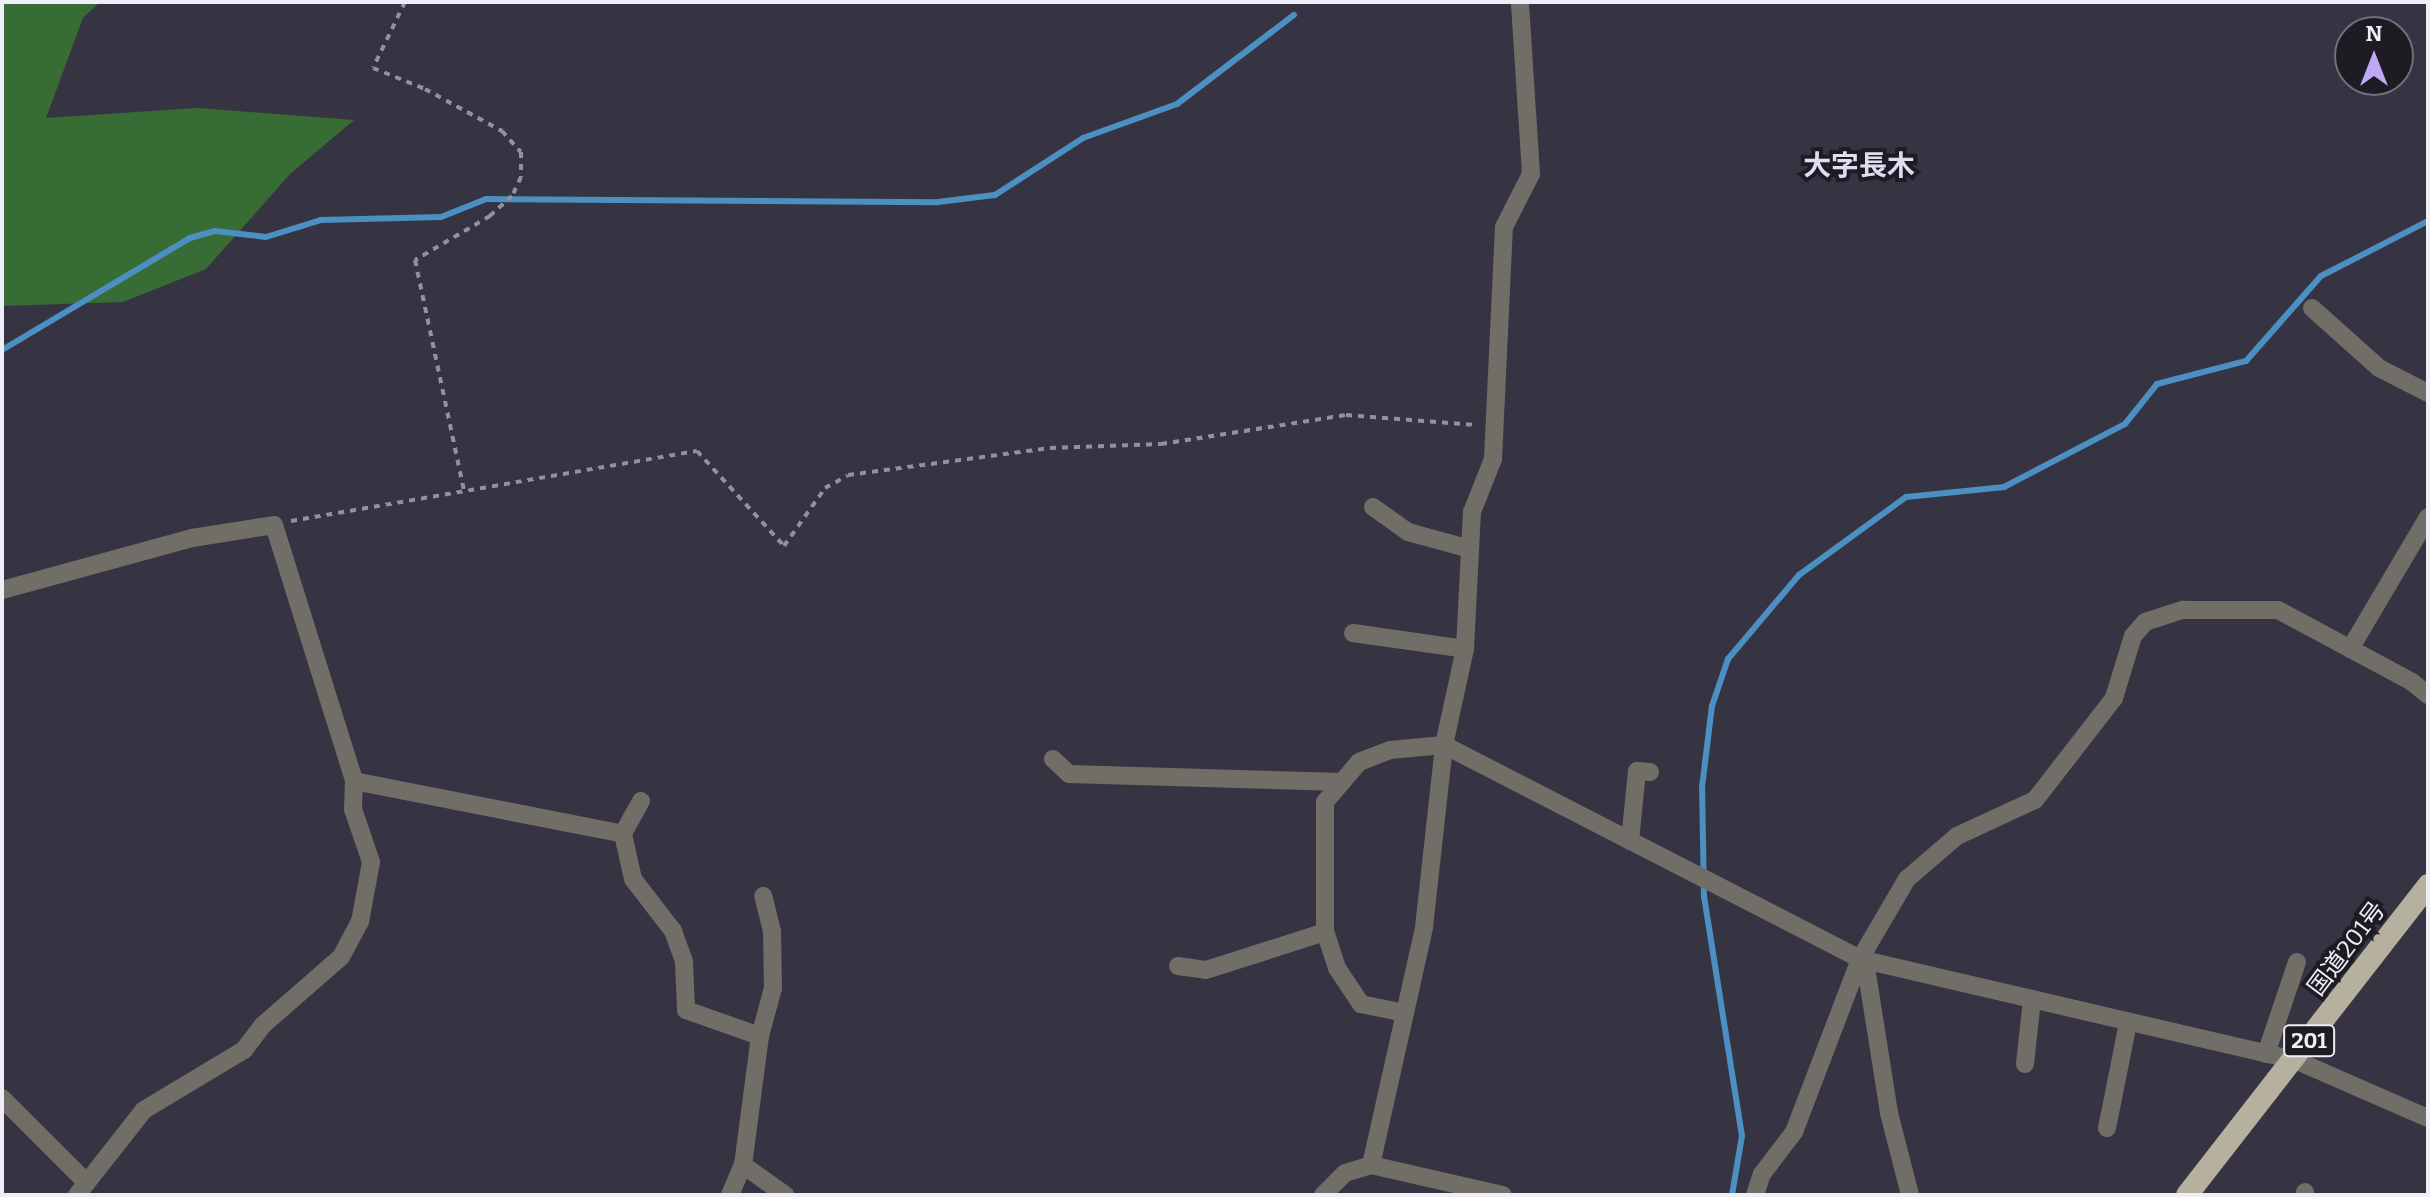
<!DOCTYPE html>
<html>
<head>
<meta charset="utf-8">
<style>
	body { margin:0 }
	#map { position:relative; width:2430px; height:1197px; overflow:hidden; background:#363443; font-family:Bitter,"Noto Sans JP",serif }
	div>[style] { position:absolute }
	.forest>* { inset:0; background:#376d35 }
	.stream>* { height:6px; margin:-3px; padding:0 3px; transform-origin:3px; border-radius:3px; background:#4c8fc3 }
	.path>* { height:4px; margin-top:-2px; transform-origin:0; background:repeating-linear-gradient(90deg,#93919e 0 6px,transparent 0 12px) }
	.minor>* { height:18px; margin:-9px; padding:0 9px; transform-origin:9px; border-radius:9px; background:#716e67 }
	.trunk>* { height:22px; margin:-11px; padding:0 11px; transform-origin:11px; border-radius:11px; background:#b6b09f }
	span { translate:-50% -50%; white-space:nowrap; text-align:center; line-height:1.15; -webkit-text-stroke:8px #1d1c23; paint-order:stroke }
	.shield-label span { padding:2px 6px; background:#1d1c23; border:2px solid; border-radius:6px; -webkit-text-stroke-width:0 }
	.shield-label { font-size:22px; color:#efeef8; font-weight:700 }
	.street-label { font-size:24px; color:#efeef8 }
	.quarter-label { font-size:28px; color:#dfddf0; font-weight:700 }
	.frame { position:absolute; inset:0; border:4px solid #efeef8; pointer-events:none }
	.north { position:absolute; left:2334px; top:16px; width:80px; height:80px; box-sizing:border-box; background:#1d1c23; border:2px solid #717078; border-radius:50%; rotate:0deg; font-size:22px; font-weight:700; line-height:32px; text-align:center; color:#efeef8 }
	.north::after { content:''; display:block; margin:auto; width:28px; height:36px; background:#c0a8f4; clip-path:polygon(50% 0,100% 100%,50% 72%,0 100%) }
</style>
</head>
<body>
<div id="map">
	<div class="forest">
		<i style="clip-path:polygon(2px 2px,100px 2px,83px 18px,46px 118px,197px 108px,354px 120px,290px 174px,206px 269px,123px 302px,2px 306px)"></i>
	</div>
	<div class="stream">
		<i style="left:2px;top:350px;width:219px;rotate:-30.8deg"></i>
		<i style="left:190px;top:238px;width:26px;rotate:-16deg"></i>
		<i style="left:215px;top:231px;width:51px;rotate:6.7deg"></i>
		<i style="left:266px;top:237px;width:58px;rotate:-17.2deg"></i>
		<i style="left:321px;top:220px;width:120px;rotate:-1.4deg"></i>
		<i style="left:441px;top:217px;width:48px;rotate:-21.8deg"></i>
		<i style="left:486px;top:199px;width:452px;rotate:0.4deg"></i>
		<i style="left:938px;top:202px;width:57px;rotate:-7deg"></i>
		<i style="left:995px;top:195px;width:105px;rotate:-32.9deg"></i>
		<i style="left:1083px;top:138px;width:100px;rotate:-19.9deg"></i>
		<i style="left:1177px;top:104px;width:147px;rotate:-37.3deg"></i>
		<i style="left:1732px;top:1195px;width:60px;rotate:-80.4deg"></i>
		<i style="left:1742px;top:1136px;width:242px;rotate:-99deg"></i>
		<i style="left:1704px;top:897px;width:110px;rotate:-91deg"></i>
		<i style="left:1702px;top:787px;width:82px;rotate:-83deg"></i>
		<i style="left:1712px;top:706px;width:50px;rotate:-71.2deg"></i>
		<i style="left:1728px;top:659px;width:110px;rotate:-49.8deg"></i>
		<i style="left:1799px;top:575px;width:132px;rotate:-36.1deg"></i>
		<i style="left:1906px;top:497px;width:99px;rotate:-5.8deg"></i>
		<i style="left:2004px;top:487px;width:136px;rotate:-27.5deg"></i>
		<i style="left:2125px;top:424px;width:51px;rotate:-51.3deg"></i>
		<i style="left:2157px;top:384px;width:92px;rotate:-14.5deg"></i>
		<i style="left:2246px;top:361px;width:113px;rotate:-48.6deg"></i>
		<i style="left:2321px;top:276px;width:120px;rotate:-27.2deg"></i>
	</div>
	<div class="path">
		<i style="left:405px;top:2px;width:73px;rotate:115.9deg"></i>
		<i style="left:373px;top:68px;width:56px;rotate:22deg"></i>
		<i style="left:425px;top:89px;width:88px;rotate:28.6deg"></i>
		<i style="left:502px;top:131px;width:28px;rotate:48deg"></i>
		<i style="left:521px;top:152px;width:25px;rotate:90deg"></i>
		<i style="left:521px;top:177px;width:21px;rotate:115deg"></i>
		<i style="left:512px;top:196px;width:30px;rotate:138deg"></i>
		<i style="left:490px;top:216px;width:87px;rotate:149.6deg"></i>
		<i style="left:415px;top:260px;width:235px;rotate:78deg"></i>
		<i style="left:291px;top:521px;width:412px;rotate:-9.8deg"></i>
		<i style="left:697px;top:451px;width:129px;rotate:47.5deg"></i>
		<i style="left:784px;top:546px;width:71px;rotate:-54.7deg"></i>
		<i style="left:825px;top:488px;width:26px;rotate:-29deg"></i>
		<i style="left:848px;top:475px;width:204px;rotate:-7.6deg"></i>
		<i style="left:1050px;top:448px;width:111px;rotate:-2.1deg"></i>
		<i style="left:1161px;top:444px;width:187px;rotate:-8.9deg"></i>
		<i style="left:1346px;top:415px;width:130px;rotate:4.4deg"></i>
	</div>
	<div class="minor">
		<i style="left:2312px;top:308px;width:90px;rotate:41.8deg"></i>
		<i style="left:2379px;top:368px;width:55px;rotate:27deg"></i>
		<i style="left:1373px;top:507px;width:43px;rotate:35.5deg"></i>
		<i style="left:1408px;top:532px;width:64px;rotate:15.3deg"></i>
		<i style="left:2px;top:590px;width:197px;rotate:-15.3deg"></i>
		<i style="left:192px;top:538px;width:83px;rotate:-9deg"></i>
		<i style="left:274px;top:525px;width:268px;rotate:72.6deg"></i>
		<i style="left:354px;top:781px;width:274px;rotate:11.1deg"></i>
		<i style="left:1353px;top:633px;width:113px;rotate:8.1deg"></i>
		<i style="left:2350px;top:649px;width:153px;rotate:-59.4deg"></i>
		<i style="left:1053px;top:759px;width:22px;rotate:43deg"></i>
		<i style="left:1069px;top:774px;width:273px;rotate:1.7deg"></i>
		<i style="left:641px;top:801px;width:38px;rotate:119deg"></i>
		<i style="left:623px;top:834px;width:46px;rotate:77.5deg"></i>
		<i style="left:633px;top:879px;width:66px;rotate:52.4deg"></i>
		<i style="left:673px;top:931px;width:33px;rotate:70deg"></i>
		<i style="left:684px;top:962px;width:48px;rotate:87.6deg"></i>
		<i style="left:686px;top:1010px;width:78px;rotate:19.4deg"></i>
		<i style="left:760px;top:1036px;width:130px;rotate:97.5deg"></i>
		<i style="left:1630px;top:841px;width:70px;rotate:-84.3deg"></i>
		<i style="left:1637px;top:771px;width:13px;rotate:4deg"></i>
		<i style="left:1865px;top:961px;width:154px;rotate:81deg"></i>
		<i style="left:1889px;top:1113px;width:85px;rotate:75.6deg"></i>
		<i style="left:1178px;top:966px;width:28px;rotate:8deg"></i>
		<i style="left:1206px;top:970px;width:125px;rotate:-17.7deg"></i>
		<i style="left:1405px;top:1013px;width:45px;rotate:-168.4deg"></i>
		<i style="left:1361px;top:1004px;width:43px;rotate:-123.7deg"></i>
		<i style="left:1337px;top:968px;width:38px;rotate:-108deg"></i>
		<i style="left:1325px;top:932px;width:130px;rotate:-90deg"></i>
		<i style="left:1325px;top:802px;width:52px;rotate:-49.6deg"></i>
		<i style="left:1359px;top:762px;width:33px;rotate:-21deg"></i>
		<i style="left:1390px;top:750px;width:54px;rotate:-5.3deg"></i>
		<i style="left:1444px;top:745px;width:468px;rotate:27.2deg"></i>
		<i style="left:1860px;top:959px;width:447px;rotate:13.1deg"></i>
		<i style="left:2295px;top:1060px;width:145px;rotate:23.6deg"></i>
		<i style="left:760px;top:1036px;width:50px;rotate:-74.8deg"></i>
		<i style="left:773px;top:988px;width:57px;rotate:-91deg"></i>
		<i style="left:772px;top:931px;width:36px;rotate:-104deg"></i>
		<i style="left:2266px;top:1054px;width:97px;rotate:-71.4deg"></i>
		<i style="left:2025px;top:1064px;width:64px;rotate:-83.8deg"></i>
		<i style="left:2px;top:1098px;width:120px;rotate:45deg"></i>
		<i style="left:2107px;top:1128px;width:107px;rotate:-78.7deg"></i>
		<i style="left:1371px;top:1165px;width:244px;rotate:-77.4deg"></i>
		<i style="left:1424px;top:927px;width:183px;rotate:-83.7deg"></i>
		<i style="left:1444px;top:745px;width:98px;rotate:-77.7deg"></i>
		<i style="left:1465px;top:649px;width:137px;rotate:-87.1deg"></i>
		<i style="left:1472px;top:512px;width:57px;rotate:-68.4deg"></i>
		<i style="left:1493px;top:459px;width:232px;rotate:-87.3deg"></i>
		<i style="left:1504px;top:227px;width:59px;rotate:-63deg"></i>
		<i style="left:1531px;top:174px;width:172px;rotate:-93.7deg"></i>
		<i style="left:2305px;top:1192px;width:3px;rotate:90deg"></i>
		<i style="left:77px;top:1195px;width:108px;rotate:-51.8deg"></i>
		<i style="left:144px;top:1110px;width:117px;rotate:-31deg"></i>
		<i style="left:244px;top:1050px;width:31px;rotate:-53deg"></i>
		<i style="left:263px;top:1025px;width:103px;rotate:-41.1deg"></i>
		<i style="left:341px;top:957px;width:40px;rotate:-62deg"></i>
		<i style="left:360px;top:922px;width:61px;rotate:-79.6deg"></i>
		<i style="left:371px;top:862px;width:56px;rotate:-108.8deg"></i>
		<i style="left:353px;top:809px;width:28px;rotate:-88deg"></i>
		<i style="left:730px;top:1195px;width:33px;rotate:-67deg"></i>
		<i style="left:743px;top:1165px;width:52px;rotate:35.5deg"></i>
		<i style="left:1323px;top:1195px;width:31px;rotate:-45deg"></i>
		<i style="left:1345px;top:1173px;width:27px;rotate:-17deg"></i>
		<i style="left:1371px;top:1165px;width:135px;rotate:12.8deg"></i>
		<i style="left:1755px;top:1195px;width:22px;rotate:-72deg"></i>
		<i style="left:1762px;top:1174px;width:53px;rotate:-52.7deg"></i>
		<i style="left:1794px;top:1132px;width:185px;rotate:-69.1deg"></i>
		<i style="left:1860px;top:959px;width:93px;rotate:-59.6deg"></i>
		<i style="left:1907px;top:879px;width:66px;rotate:-40.7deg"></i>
		<i style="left:1957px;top:836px;width:86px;rotate:-24.8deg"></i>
		<i style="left:2035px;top:800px;width:129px;rotate:-52.2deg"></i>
		<i style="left:2114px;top:698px;width:65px;rotate:-73deg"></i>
		<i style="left:2133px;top:636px;width:18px;rotate:-49deg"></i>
		<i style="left:2145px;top:622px;width:40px;rotate:-18deg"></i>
		<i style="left:2183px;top:610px;width:95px"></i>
		<i style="left:2278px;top:610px;width:152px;rotate:28.2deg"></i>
		<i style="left:2412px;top:682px;width:21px;rotate:39deg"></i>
	</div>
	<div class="trunk">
		<i style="left:2187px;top:1195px;width:393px;rotate:-52.1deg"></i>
	</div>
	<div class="shield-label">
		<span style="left:2309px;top:1041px">201</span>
	</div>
	<div class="street-label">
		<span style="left:2347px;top:949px;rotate:-53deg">国道201号</span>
	</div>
	<div class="quarter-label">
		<span style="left:1859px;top:166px">大字長木</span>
	</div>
	<div class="frame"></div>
	<div class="north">N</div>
</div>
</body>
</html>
